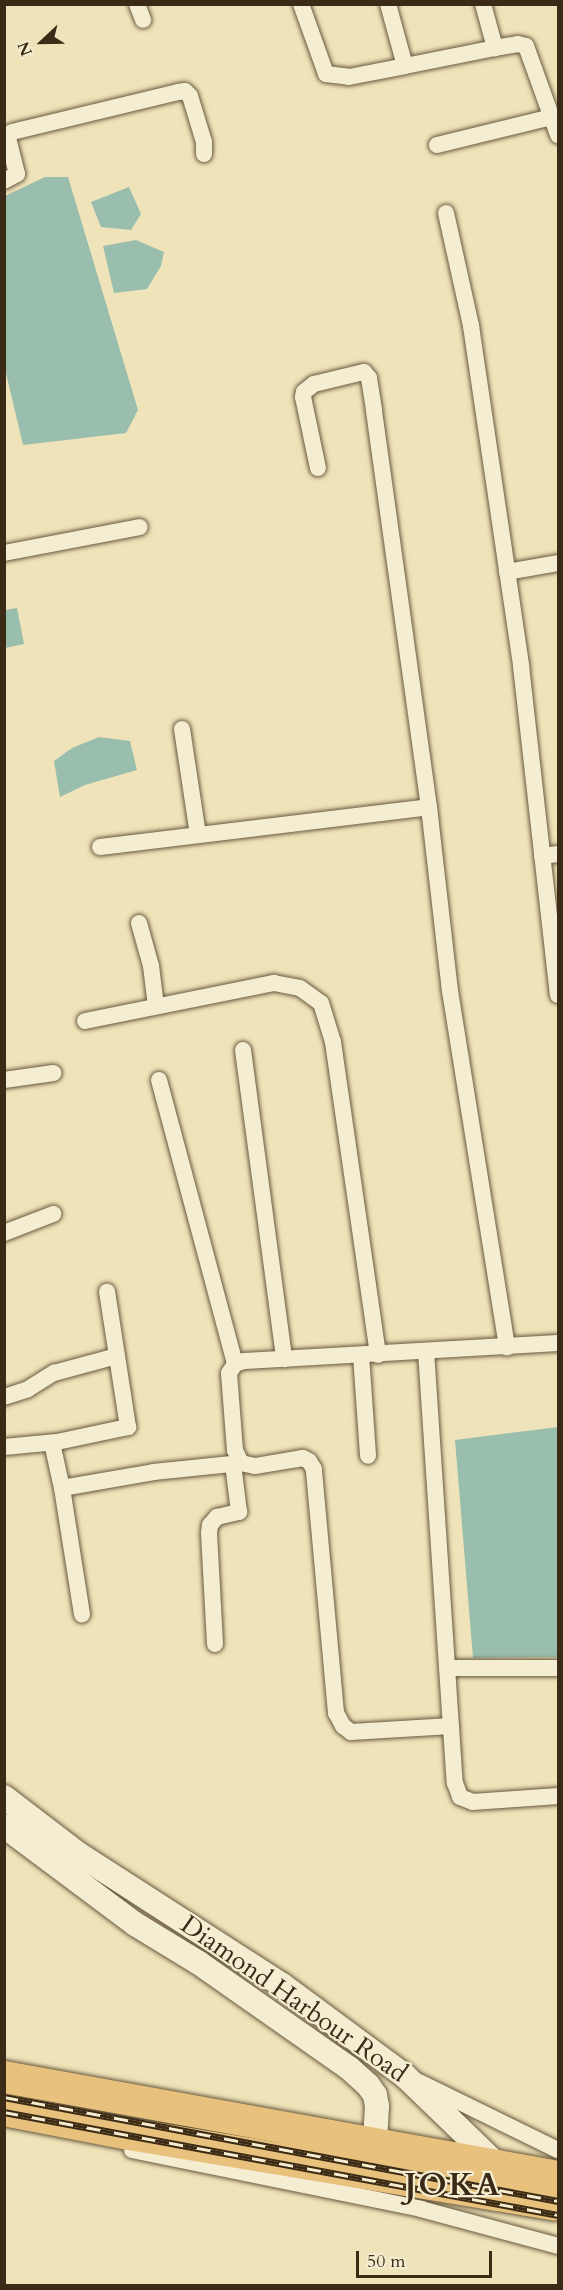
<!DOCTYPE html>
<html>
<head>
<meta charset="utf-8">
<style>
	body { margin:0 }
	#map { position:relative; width:563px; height:2290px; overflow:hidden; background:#efe3b9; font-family:Cardo,serif }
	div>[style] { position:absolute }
	.water>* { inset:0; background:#9abeae }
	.roads { filter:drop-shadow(0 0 2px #68593f) drop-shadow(0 0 2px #68593f) }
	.street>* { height:16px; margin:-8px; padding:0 8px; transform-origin:8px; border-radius:8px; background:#f5edd2 }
	.secondary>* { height:24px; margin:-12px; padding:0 12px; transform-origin:12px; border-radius:12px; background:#f5edd2 }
	.highway>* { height:32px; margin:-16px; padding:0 16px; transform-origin:16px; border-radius:16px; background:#e8c27c }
	.rail>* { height:7px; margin-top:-3.5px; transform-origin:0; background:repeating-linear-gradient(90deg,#f5edd2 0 14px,#3b2b16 0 28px); box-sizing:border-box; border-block:2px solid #3b2b16 }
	span { translate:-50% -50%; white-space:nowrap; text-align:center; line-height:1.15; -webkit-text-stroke:4.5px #f5edd2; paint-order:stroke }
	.street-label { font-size:26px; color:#3b2b16 }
	.district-label { font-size:32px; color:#3b2b16; font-weight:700; letter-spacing:1.5px }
	.frame { position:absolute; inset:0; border:6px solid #3b2b16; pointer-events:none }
	.north { position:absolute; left:12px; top:12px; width:60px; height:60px; -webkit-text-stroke:4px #f5edd2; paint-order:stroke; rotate:248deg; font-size:16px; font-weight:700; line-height:24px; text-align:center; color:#3b2b16 }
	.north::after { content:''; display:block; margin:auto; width:21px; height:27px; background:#3b2b16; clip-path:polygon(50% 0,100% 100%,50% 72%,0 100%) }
	.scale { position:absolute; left:356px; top:2251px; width:136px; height:27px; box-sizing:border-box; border:3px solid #3b2b16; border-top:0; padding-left:8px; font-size:18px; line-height:21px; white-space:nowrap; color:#3b2b16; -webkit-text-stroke:4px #f5edd2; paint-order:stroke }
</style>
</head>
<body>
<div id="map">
	<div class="water">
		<i style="clip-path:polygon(45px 177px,68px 177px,138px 410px,126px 433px,23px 445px,5px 369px,5px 196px)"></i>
		<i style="clip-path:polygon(129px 187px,141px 214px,131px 230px,101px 227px,91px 202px)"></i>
		<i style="clip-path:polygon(136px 240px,164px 252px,161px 266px,147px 289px,114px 293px,103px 246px)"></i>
		<i style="clip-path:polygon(17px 608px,24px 644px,5px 648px,5px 610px)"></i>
		<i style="clip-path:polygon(99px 737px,130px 741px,137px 770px,85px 785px,60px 797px,54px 761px,72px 748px)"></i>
		<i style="clip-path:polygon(558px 1427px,558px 1657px,473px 1658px,455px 1440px)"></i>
	</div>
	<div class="roads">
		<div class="street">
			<i style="left:137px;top:4px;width:17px;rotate:69deg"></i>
			<i style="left:301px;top:4px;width:74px;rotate:70.3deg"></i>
			<i style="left:326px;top:74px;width:23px;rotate:7deg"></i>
			<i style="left:349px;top:77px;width:57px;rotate:-11.1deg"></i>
			<i style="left:388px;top:4px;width:64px;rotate:74.7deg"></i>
			<i style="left:405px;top:66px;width:97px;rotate:-11.3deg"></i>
			<i style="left:500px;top:47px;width:18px;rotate:-9deg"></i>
			<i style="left:518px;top:44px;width:8px;rotate:14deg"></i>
			<i style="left:526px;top:46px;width:95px;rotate:70.2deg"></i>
			<i style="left:483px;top:4px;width:46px;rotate:74.7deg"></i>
			<i style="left:437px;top:145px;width:118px;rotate:-13.7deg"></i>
			<i style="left:4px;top:181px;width:15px;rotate:-28deg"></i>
			<i style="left:17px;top:174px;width:38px;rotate:-104deg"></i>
			<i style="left:8px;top:137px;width:6px;rotate:-51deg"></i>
			<i style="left:12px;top:132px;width:171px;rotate:-13.5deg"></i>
			<i style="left:178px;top:92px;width:7px;rotate:-8deg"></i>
			<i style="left:185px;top:91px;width:7px;rotate:45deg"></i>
			<i style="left:190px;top:96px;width:48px;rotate:73.1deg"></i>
			<i style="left:204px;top:142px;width:12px;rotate:90deg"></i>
			<i style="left:446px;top:213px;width:116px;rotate:77.5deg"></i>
			<i style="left:471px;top:326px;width:344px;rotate:81.6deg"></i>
			<i style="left:521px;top:666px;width:331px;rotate:83.6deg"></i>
			<i style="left:318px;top:468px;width:73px;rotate:-101.9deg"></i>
			<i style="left:303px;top:397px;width:5px;rotate:-79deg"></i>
			<i style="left:304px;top:392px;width:13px;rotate:-39deg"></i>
			<i style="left:314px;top:384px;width:51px;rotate:-13.5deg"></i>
			<i style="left:364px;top:372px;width:8px;rotate:50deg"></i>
			<i style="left:369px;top:378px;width:33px;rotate:81deg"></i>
			<i style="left:374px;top:411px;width:400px;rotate:82.1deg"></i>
			<i style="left:429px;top:807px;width:185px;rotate:83.5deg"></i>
			<i style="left:450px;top:991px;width:361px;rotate:80.9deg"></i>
			<i style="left:4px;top:553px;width:138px;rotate:-10.8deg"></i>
			<i style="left:507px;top:572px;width:52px;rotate:-10deg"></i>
			<i style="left:182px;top:729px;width:107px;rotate:81.4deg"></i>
			<i style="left:100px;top:847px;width:331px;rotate:-6.9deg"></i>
			<i style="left:542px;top:856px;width:16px;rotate:-7deg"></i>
			<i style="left:139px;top:923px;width:45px;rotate:74.4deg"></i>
			<i style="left:151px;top:966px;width:40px;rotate:82.9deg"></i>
			<i style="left:85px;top:1021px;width:193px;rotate:-11.4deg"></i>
			<i style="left:274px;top:983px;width:26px;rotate:11deg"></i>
			<i style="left:300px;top:988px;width:26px;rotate:36deg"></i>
			<i style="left:321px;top:1003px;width:41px;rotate:72.9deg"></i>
			<i style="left:333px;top:1042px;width:316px;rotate:81.8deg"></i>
			<i style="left:243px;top:1050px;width:312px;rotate:82.4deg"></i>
			<i style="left:4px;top:1080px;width:50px;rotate:-8deg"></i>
			<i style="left:159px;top:1080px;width:294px;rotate:75deg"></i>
			<i style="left:4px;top:1233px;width:53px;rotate:-21.2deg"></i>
			<i style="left:426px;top:1351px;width:433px;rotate:86.2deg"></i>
			<i style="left:455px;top:1783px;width:15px;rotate:70deg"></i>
			<i style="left:460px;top:1797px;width:14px;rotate:21deg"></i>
			<i style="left:473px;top:1802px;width:85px;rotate:-4deg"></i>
			<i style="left:361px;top:1355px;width:101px;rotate:86deg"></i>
			<i style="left:4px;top:1397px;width:25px;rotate:-18deg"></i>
			<i style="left:28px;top:1389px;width:31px;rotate:-32deg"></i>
			<i style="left:54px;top:1373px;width:65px;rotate:-15.1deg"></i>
			<i style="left:52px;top:1443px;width:46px;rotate:77.5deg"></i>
			<i style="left:62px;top:1488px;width:128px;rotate:81deg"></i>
			<i style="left:4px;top:1447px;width:53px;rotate:-5.4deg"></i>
			<i style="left:57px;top:1442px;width:73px;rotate:-11.9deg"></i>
			<i style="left:128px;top:1427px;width:137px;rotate:-98.8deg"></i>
			<i style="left:62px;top:1488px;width:93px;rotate:-9.9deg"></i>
			<i style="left:154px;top:1472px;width:87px;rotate:-5.9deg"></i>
			<i style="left:215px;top:1644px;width:111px;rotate:-93.1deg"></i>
			<i style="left:209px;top:1533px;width:8px;rotate:-83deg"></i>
			<i style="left:210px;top:1525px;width:11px;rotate:-49deg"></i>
			<i style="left:217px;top:1517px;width:23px;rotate:-13deg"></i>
			<i style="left:239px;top:1512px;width:48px;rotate:-97.1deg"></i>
			<i style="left:447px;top:1668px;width:111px"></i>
			<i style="left:451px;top:1726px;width:100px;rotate:176.6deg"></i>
			<i style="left:351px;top:1732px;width:10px;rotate:-143deg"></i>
			<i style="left:343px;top:1726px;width:15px;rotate:-118deg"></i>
			<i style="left:336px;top:1713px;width:245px;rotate:-95.2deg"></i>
			<i style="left:314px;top:1469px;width:9px;rotate:-122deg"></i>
			<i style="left:309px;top:1461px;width:7px;rotate:-153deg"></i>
			<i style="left:303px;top:1458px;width:49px;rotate:170.5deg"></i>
			<i style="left:255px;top:1466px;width:14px;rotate:-168deg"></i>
			<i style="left:241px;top:1463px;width:14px;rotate:-115deg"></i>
			<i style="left:235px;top:1450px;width:77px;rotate:-94.5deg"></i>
			<i style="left:229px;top:1373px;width:11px;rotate:-56deg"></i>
			<i style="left:235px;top:1364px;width:9px;rotate:-18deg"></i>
			<i style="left:244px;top:1361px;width:315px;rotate:-3.3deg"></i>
			<i style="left:419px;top:2082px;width:155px;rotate:26.1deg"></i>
			<i style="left:132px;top:2150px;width:295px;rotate:11.5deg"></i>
			<i style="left:421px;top:2209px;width:142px;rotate:15.1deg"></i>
		</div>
		<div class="secondary">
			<i style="left:4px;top:1797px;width:92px;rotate:37.5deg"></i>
			<i style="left:77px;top:1853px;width:244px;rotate:32.8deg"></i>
			<i style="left:282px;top:1985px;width:153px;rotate:36.5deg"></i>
			<i style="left:405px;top:2076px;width:127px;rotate:44deg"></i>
			<i style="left:496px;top:2164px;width:8px;rotate:83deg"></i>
			<i style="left:4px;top:1826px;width:164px;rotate:36.8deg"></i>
			<i style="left:135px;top:1924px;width:75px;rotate:31.4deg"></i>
			<i style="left:199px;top:1963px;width:183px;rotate:35deg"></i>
			<i style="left:349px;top:2068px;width:25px;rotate:42deg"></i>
			<i style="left:368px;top:2085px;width:12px;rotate:55deg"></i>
			<i style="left:375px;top:2095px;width:11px;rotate:80deg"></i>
			<i style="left:377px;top:2106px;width:53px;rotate:93.2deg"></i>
		</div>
		<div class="highway">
			<i style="left:4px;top:2077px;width:563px;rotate:10.23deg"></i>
			<i style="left:4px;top:2110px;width:127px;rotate:10.9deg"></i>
			<i style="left:129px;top:2134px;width:431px;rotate:9.4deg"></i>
		</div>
	</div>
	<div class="rail">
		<i style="left:4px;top:2097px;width:564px;rotate:10.63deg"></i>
		<i style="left:4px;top:2112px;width:563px;rotate:10.53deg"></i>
	</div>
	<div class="street-label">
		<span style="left:294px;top:1999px;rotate:35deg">Diamond Harbour Road</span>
	</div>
	<div class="district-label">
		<span style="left:453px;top:2185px">JOKA</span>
	</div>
	<div class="frame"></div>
	<div class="north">N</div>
	<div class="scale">50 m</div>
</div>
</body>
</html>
